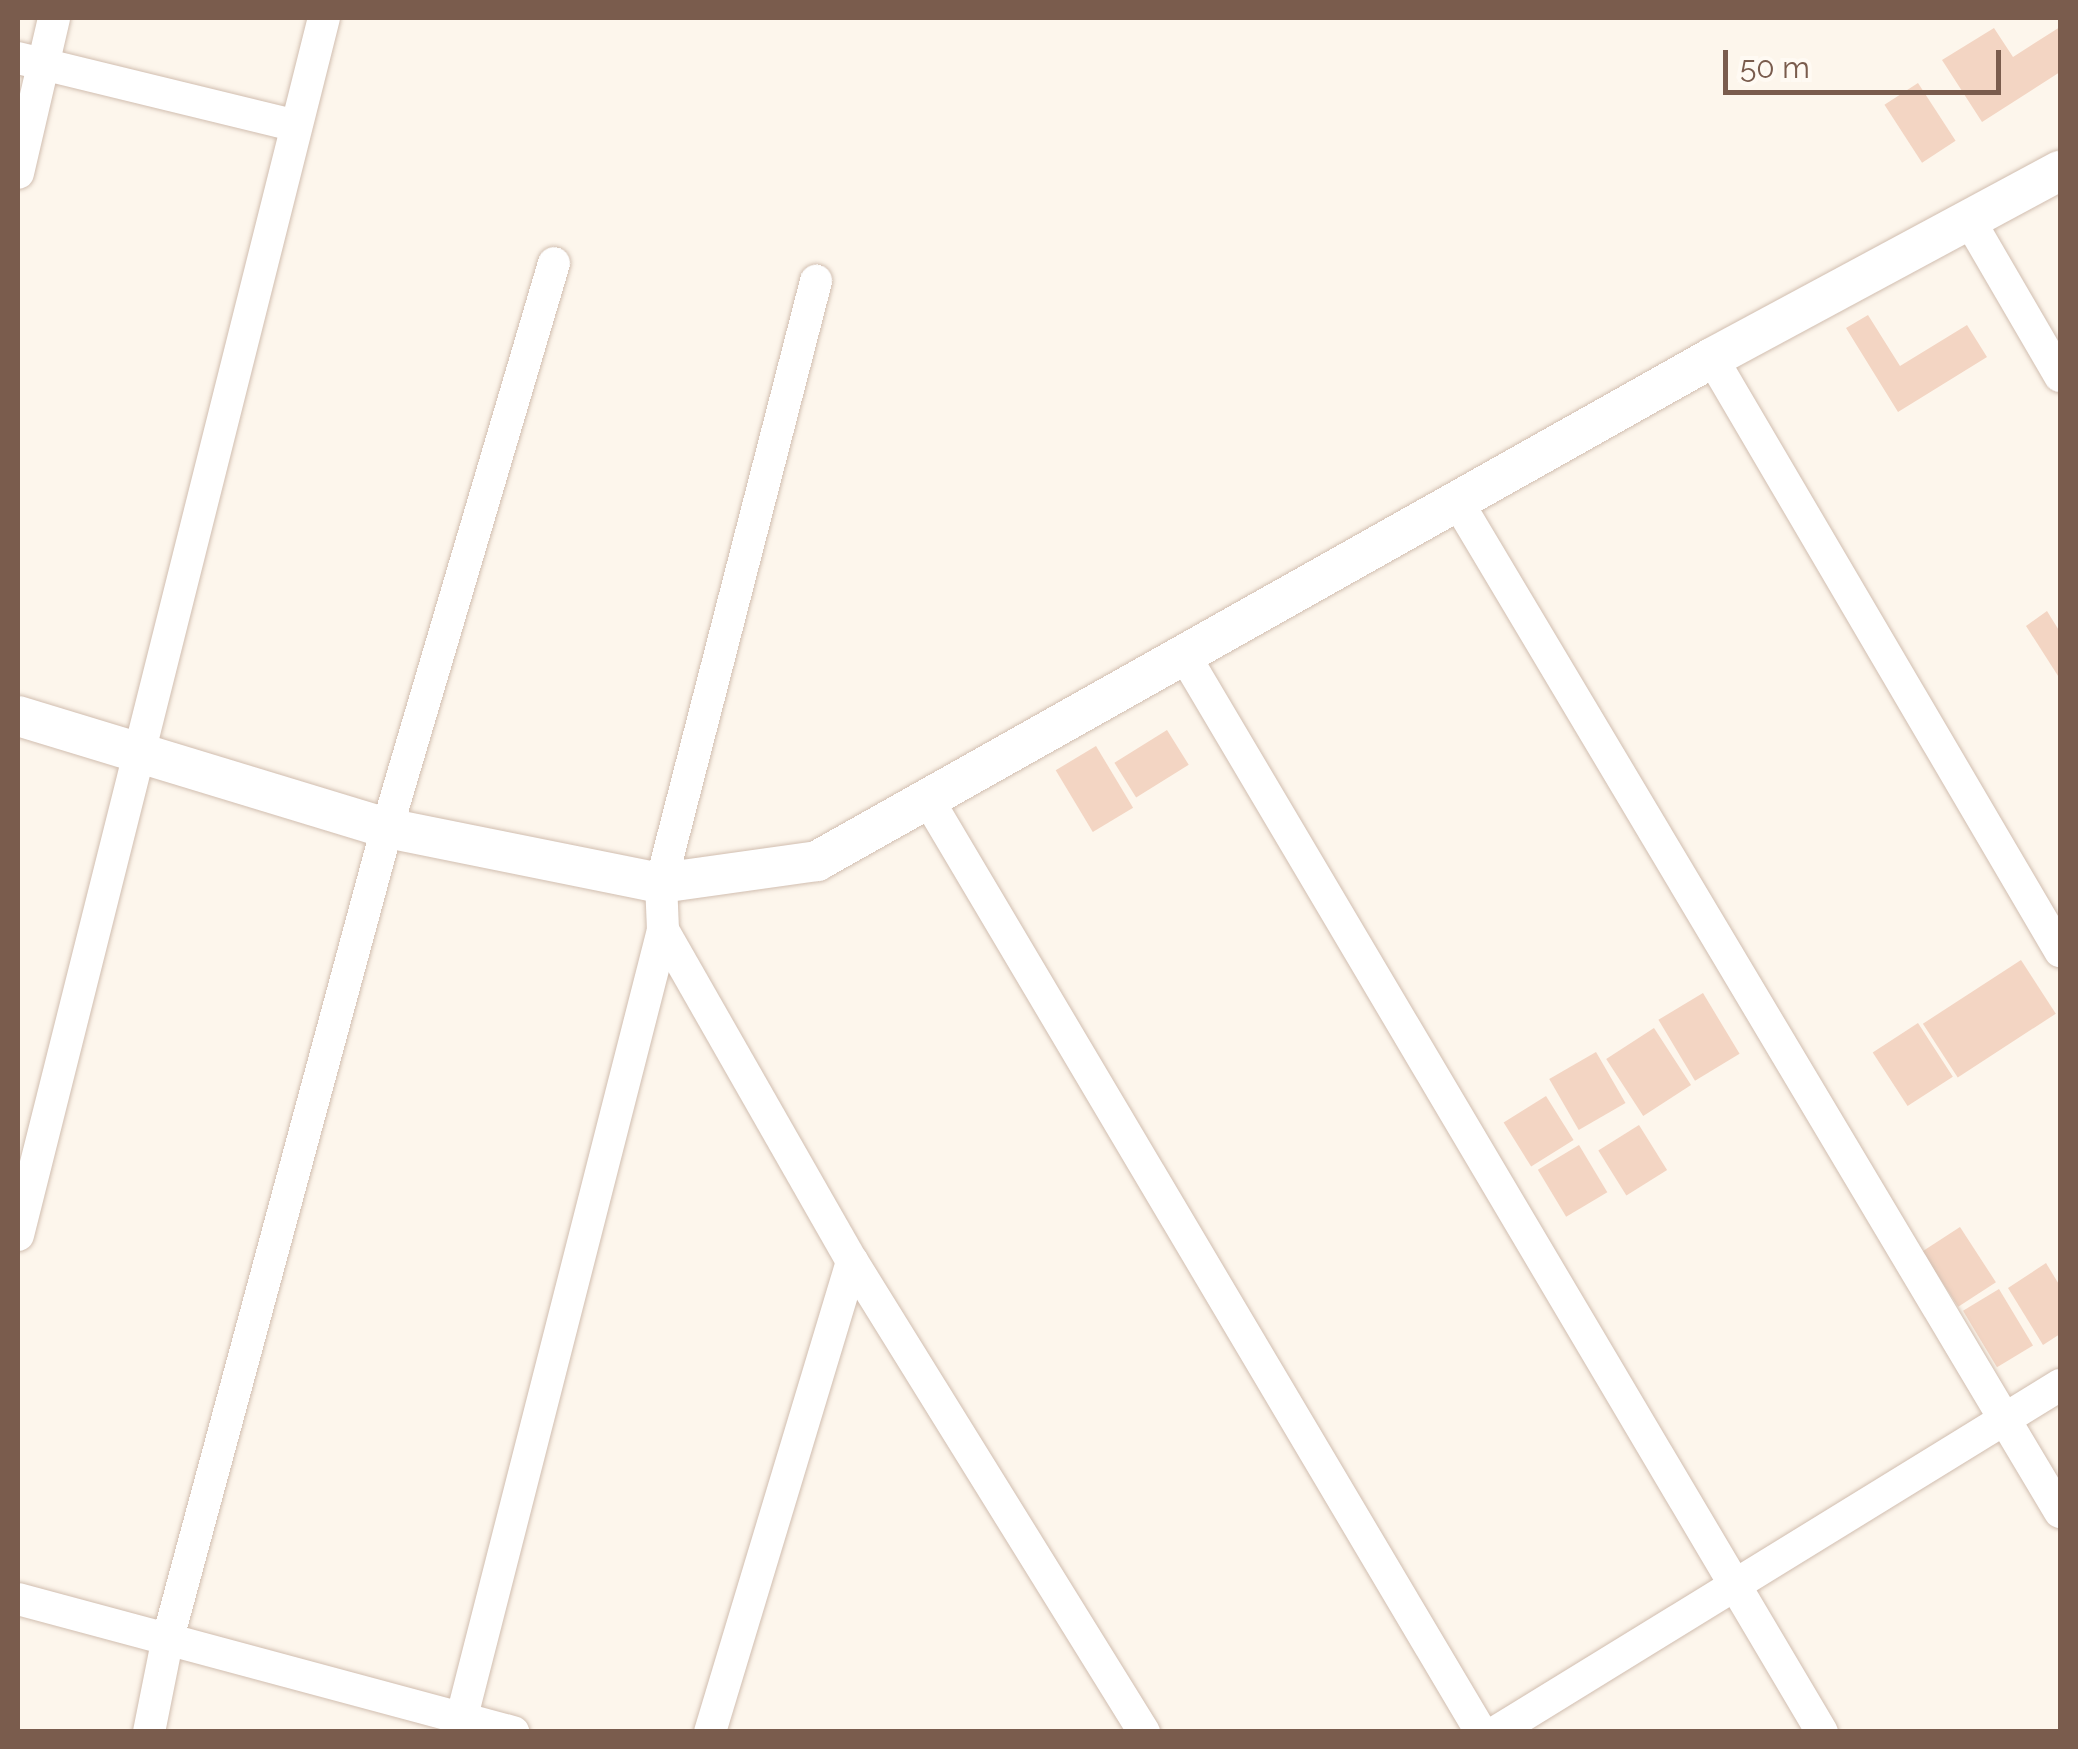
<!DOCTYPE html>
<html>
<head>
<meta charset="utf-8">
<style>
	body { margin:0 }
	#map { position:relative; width:2078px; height:1749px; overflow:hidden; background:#fdf6ec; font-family:Raleway,sans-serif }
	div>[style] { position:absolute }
	.building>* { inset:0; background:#f3d5c3; transform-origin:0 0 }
	.roads { filter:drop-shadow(0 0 2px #d1beb0) drop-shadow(0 0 2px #d1beb0) }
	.minor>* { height:32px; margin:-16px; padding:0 16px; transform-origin:16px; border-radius:16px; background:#fff }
	.tertiary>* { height:40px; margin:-20px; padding:0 20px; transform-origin:20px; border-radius:20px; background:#fff }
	span { translate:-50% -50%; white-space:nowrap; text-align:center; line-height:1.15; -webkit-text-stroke:9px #fffaf3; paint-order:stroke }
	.frame { position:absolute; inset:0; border:20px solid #7a5c4d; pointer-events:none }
	.scale { position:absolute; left:1723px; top:50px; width:278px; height:45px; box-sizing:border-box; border:5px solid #7a5c4d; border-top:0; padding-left:12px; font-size:30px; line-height:35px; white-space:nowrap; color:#7a5c4d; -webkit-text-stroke:8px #fffaf3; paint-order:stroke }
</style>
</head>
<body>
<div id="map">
	<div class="building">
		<i style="clip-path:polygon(2060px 27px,2060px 72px,1982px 122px,1942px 60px,1994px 28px,2013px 57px)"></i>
		<i style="left:1918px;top:83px;width:69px;height:40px;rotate:57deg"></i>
		<i style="clip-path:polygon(1868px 315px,1900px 366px,1967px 325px,1987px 357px,1898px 412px,1846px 328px)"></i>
		<i style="clip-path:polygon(2047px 611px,2060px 632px,2060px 679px,2026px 626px)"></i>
		<i style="left:1167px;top:730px;width:41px;height:62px;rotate:58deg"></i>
		<i style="left:1096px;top:746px;width:72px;height:47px;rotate:59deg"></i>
		<i style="left:2021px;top:960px;width:64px;height:117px;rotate:57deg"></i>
		<i style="left:1703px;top:993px;width:71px;height:52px;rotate:59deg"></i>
		<i style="left:1918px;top:1023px;width:64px;height:54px;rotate:57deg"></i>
		<i style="left:1654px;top:1028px;width:68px;height:57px;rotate:57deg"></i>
		<i style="left:1596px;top:1052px;width:59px;height:54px;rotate:60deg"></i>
		<i style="left:1546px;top:1096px;width:52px;height:50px;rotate:58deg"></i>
		<i style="left:1639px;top:1125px;width:53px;height:48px;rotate:58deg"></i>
		<i style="left:1579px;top:1145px;width:55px;height:48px;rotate:59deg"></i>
		<i style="left:1960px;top:1227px;width:66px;height:45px;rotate:57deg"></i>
		<i style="clip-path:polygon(2046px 1263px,2060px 1286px,2060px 1334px,2043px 1345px,2008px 1288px)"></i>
		<i style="left:1999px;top:1289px;width:66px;height:42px;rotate:59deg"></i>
	</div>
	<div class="roads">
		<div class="minor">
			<i style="left:18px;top:58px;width:286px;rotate:13.7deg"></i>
			<i style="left:18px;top:173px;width:159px;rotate:-76.9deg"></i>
			<i style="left:1968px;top:218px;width:183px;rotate:59.8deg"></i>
			<i style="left:1712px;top:358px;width:688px;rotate:59.59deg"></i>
			<i style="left:1457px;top:501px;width:1177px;rotate:59.19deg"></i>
			<i style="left:1186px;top:658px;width:1248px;rotate:59.37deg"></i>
			<i style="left:930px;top:803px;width:1080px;rotate:59.33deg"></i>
			<i style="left:663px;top:930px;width:381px;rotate:60.3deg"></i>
			<i style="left:852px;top:1261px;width:554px;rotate:58.2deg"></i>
			<i style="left:18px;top:1235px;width:1255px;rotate:-75.89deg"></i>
			<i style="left:18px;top:1599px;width:513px;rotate:15.04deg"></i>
			<i style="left:149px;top:1732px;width:92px;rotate:-78.7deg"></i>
			<i style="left:167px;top:1642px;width:843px;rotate:-74.88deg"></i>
			<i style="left:387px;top:828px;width:589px;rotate:-73.53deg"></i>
			<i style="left:458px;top:1732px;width:828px;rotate:-75.66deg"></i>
			<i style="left:663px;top:930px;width:47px;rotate:-92.4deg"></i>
			<i style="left:661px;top:883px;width:622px;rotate:-75.56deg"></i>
			<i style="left:710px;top:1732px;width:492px;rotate:-73.2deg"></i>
			<i style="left:1496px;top:1732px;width:662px;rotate:-31.6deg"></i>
		</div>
		<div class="tertiary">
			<i style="left:18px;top:716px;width:386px;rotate:16.9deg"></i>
			<i style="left:387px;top:828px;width:279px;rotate:11.4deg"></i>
			<i style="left:661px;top:883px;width:158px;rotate:-8deg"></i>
			<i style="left:817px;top:861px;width:1027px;rotate:-29.34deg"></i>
			<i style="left:1712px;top:358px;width:395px;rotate:-28.3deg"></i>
		</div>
	</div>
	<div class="frame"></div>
	<div class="scale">50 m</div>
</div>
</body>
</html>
